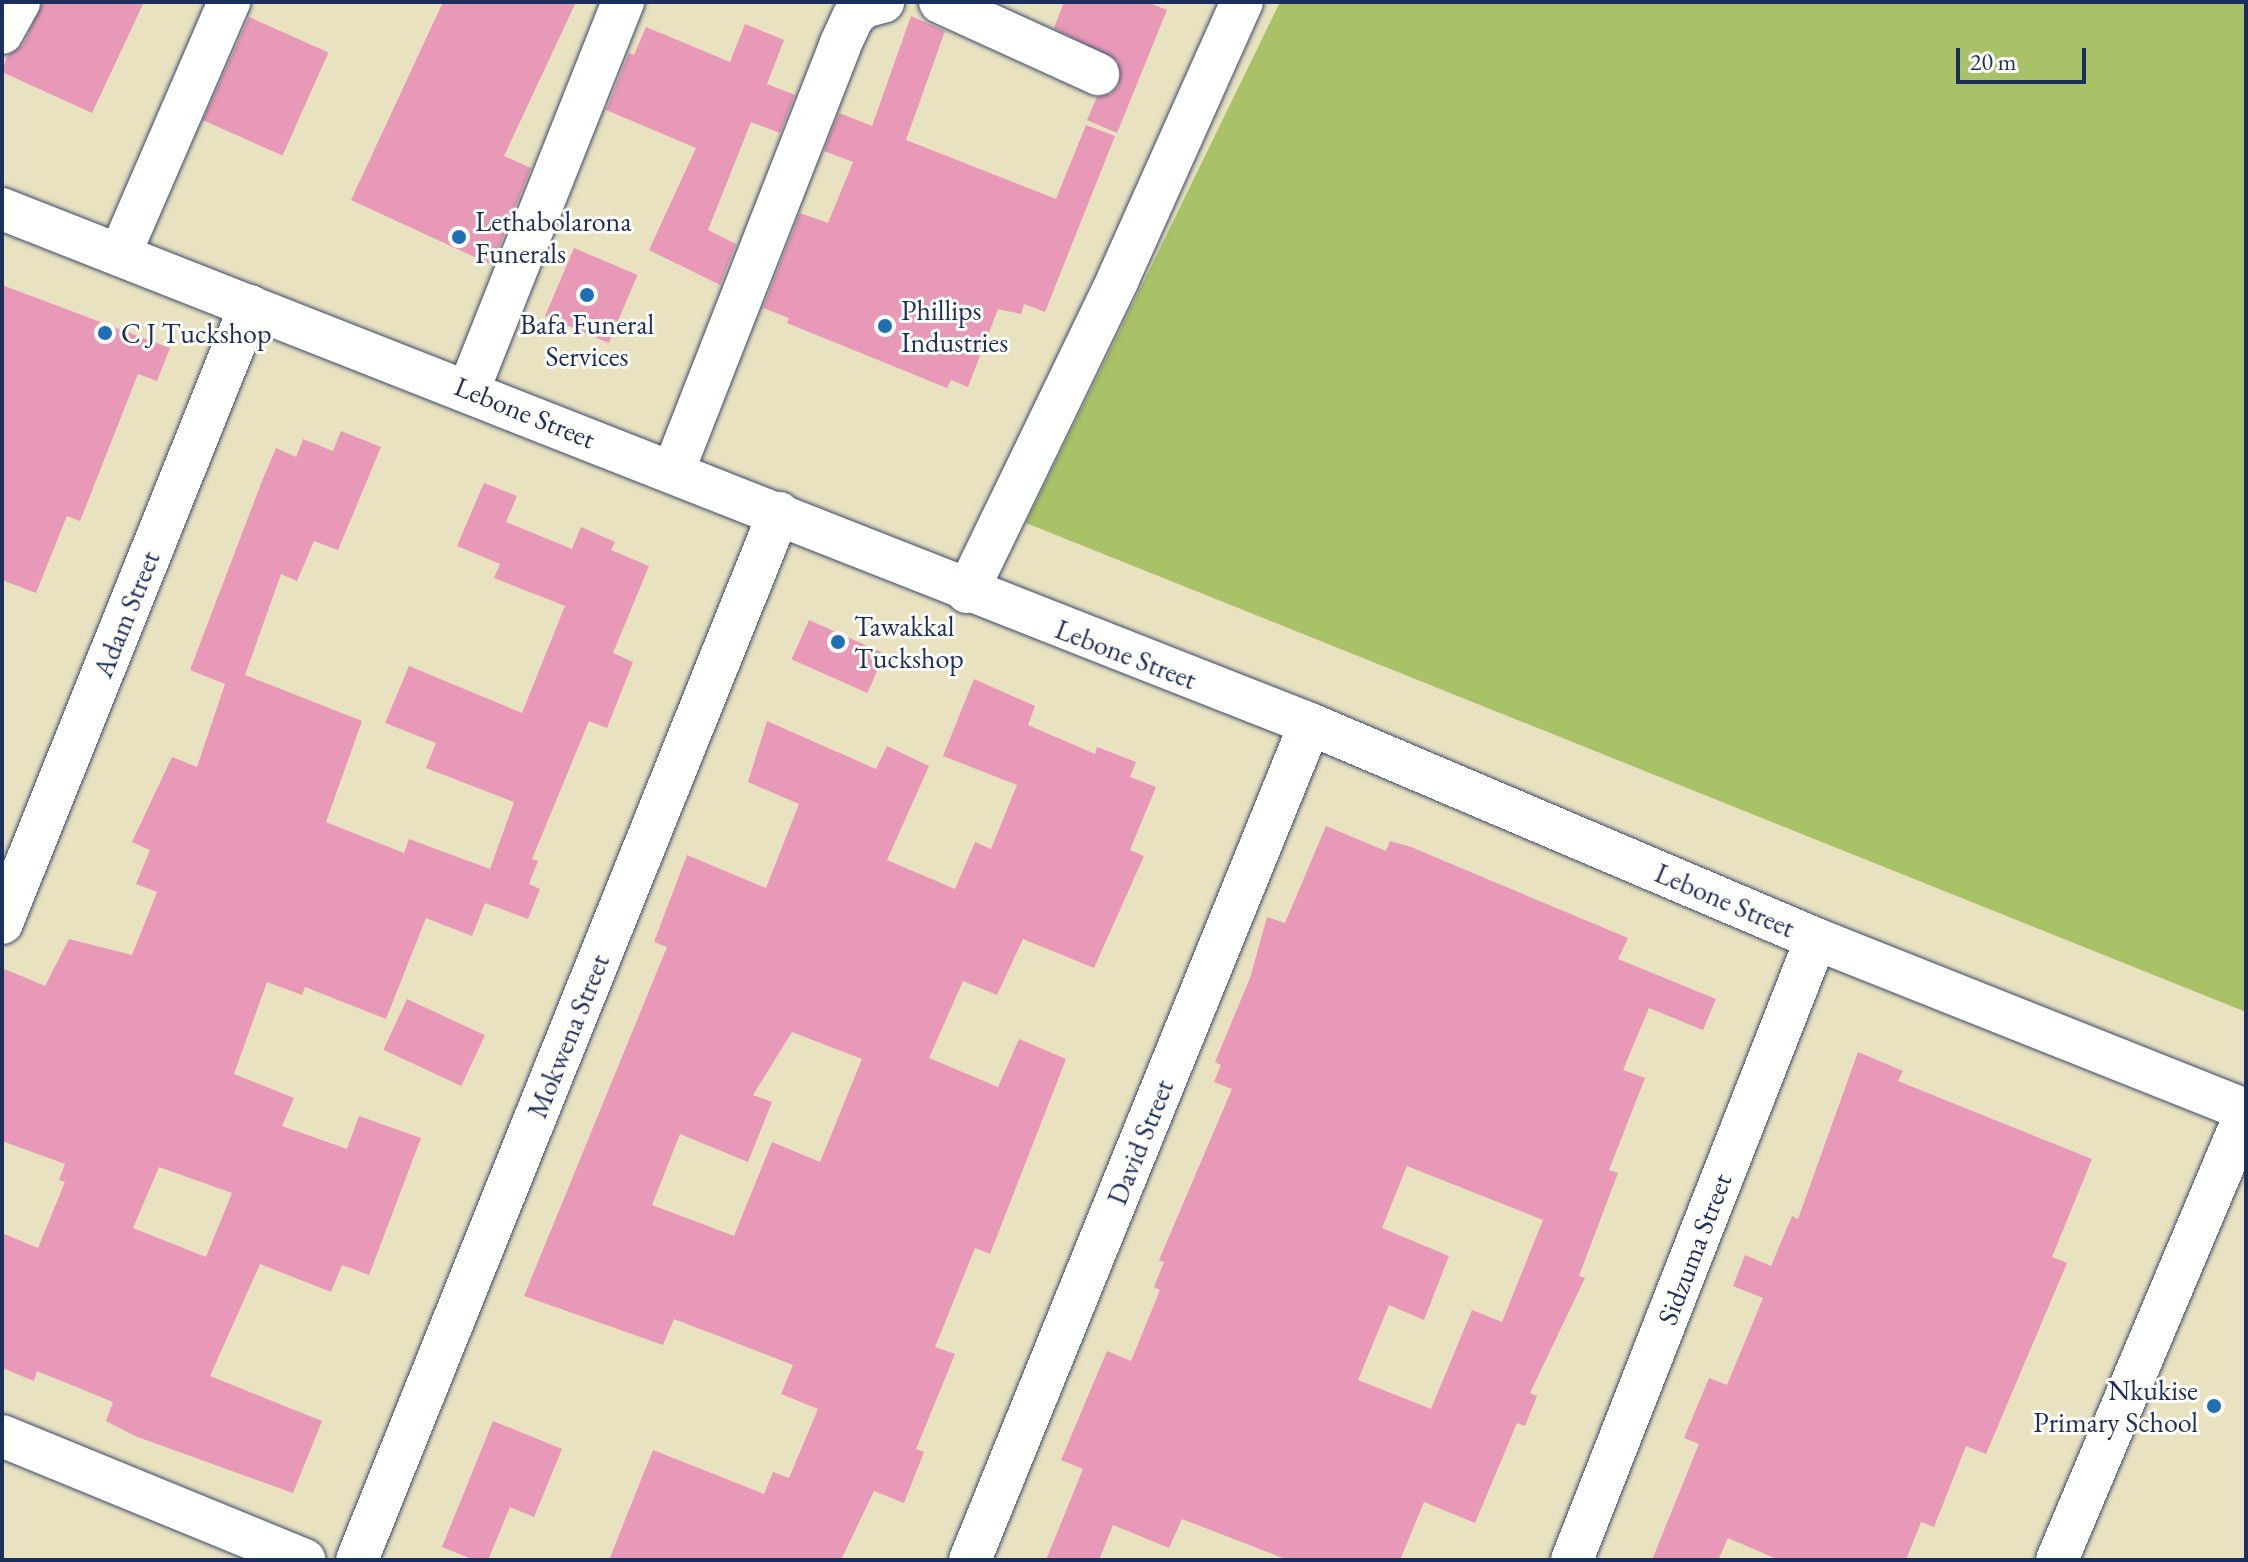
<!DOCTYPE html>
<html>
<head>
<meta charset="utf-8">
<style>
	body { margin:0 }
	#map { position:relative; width:2248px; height:1562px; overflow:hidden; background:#e9e2c0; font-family:"EB Garamond",serif }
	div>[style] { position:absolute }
	.green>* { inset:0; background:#a9c268 }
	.building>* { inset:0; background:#e899b7; transform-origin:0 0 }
	.roads { filter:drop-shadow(0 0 2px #3a4a6d) drop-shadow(0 0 2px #3a4a6d) }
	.minor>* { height:42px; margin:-21px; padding:0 21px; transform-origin:21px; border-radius:21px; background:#fff }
	.dots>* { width:22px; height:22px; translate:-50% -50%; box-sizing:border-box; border:4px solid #fdfcf7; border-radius:50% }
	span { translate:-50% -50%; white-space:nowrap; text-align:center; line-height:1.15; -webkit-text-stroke:6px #fdfcf7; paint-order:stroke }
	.poi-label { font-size:28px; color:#1b2f5e }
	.left { translate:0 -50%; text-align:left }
	.right { translate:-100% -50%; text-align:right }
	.street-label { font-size:28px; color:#1b2f5e }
	.frame { position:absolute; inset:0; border:4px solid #1b2f5e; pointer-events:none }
	.scale { position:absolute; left:1956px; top:48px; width:130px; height:36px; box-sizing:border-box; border:4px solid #1b2f5e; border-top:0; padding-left:10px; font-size:24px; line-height:28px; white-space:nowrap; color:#1b2f5e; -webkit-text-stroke:6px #fdfcf7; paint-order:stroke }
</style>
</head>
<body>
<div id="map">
	<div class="green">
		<i style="clip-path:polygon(1280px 2px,2246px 2px,2246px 1012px,1026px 523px)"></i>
	</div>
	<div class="building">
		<i style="clip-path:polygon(43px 2px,144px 2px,92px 113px,2px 72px,7px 56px,23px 45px)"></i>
		<i style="clip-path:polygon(443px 2px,576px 2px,504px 156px,531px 168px,492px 265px,351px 200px)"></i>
		<i style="clip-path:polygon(1064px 2px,1147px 2px,1167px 10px,1117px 133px,1087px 120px,1097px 97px,1111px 94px,1119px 85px,1118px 61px,1054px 28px)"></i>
		<i style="clip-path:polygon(911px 16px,945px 31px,906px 140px,1056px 199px,1086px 125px,1115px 136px,1045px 312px,1024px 304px,1021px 314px,998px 309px,968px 387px,951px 380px,947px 388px,787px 323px,789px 318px,763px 308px,800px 213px,828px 223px,853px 162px,824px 151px,839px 113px,872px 126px)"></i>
		<i style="left:249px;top:17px;width:87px;height:113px;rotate:24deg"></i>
		<i style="clip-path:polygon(745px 24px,784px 40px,767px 84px,795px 95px,780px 133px,751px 122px,708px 230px,736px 244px,720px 285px,649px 250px,696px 148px,606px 110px,629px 53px,634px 55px,646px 27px,730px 62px)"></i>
		<i style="left:574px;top:248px;width:69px;height:74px;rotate:23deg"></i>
		<i style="clip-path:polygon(2px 285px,170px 348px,157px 381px,138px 374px,80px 521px,67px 516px,36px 593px,2px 580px)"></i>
		<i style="clip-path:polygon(evenodd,341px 431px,381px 447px,338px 550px,314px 541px,297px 581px,281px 574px,245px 675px,362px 721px,326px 822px,404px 853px,409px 839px,490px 869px,514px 802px,426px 768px,436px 743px,385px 723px,409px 666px,522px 713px,565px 606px,494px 578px,500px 564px,457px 546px,484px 483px,517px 496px,506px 522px,572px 549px,581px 527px,615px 542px,611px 550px,649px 566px,613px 653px,633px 662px,607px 728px,589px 721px,532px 859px,538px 861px,529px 884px,540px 889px,528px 919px,485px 903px,472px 936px,426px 918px,386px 1019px,305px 987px,302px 995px,267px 982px,234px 1074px,294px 1098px,282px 1126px,347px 1149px,359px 1116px,421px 1138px,369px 1275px,342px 1265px,331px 1292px,260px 1264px,210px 1376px,322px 1421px,293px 1493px,135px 1436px,106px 1421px,113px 1402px,37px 1371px,34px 1381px,2px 1368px,2px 1233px,38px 1248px,65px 1182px,59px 1180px,65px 1164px,2px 1141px,2px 968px,45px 986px,69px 939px,132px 955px,157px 892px,136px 884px,150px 850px,132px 842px,172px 757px,197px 767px,225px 684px,190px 670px,262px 481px,276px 448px,296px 457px,303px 439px,333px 451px,341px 431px,159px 1167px,232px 1193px,206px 1257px,133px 1228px,159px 1167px)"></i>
		<i style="left:809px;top:620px;width:83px;height:43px;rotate:24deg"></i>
		<i style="clip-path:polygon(evenodd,974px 679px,1035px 706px,1028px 725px,1095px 754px,1097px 747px,1136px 762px,1130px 777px,1156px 787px,1130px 850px,1144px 856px,1094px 968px,1023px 939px,997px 995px,963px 981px,929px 1058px,998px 1087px,1019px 1039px,1066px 1059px,990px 1254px,975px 1248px,935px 1347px,955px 1354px,916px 1449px,924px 1452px,904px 1503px,874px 1491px,841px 1560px,609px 1560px,653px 1450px,764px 1494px,773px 1472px,789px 1478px,818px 1409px,781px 1394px,793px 1365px,721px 1337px,674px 1319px,663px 1345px,524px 1296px,667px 947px,654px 942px,687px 855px,766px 888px,799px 804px,748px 782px,767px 721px,876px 769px,887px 746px,929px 766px,887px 860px,955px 889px,975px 842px,991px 849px,1017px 785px,943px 756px,974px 679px,792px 1032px,862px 1059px,820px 1162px,772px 1142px,734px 1236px,652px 1205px,680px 1134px,748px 1162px,772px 1102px,753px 1095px,792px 1032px)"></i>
		<i style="clip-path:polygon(evenodd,1326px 826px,1386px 851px,1390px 841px,1411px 847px,1628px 938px,1618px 959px,1716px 999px,1703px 1030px,1649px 1008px,1623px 1070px,1645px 1078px,1609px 1170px,1618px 1173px,1579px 1276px,1585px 1278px,1530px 1393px,1537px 1396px,1525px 1426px,1517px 1423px,1475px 1523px,1424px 1502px,1400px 1560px,1288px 1560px,1182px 1519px,1169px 1548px,1113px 1525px,1099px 1560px,1046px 1560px,1083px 1469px,1061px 1460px,1107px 1351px,1131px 1361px,1160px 1290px,1154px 1287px,1164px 1262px,1159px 1260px,1232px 1089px,1214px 1082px,1221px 1065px,1215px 1062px,1250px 978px,1267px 917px,1285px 923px,1326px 826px,1407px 1166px,1543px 1220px,1502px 1322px,1472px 1310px,1431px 1409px,1358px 1380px,1389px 1305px,1424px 1320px,1449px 1256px,1382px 1228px,1407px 1166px)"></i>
		<i style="left:407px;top:999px;width:86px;height:56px;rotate:25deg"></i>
		<i style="clip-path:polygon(1858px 1052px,1903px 1071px,1898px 1081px,2092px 1159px,2052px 1257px,2067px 1263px,1986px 1454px,1966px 1446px,1934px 1527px,1921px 1522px,1906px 1560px,1779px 1560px,1728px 1538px,1718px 1560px,1652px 1560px,1699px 1444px,1684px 1438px,1709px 1378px,1727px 1385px,1763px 1298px,1733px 1286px,1745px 1255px,1771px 1266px,1792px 1216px,1798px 1219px)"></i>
		<i style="clip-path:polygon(493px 1421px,562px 1449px,534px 1517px,510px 1507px,488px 1560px,474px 1560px,442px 1547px)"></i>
	</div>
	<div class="roads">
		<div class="minor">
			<i style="left:940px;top:2px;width:174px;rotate:24.5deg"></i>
			<i style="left:2px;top:33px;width:35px;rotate:-61deg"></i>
			<i style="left:2px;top:209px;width:1406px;rotate:21.49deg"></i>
			<i style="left:1310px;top:724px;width:550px;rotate:23.02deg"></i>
			<i style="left:1816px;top:939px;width:463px;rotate:21.7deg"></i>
			<i style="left:120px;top:254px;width:275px;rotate:-66.6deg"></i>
			<i style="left:469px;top:389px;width:417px;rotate:-68.3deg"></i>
			<i style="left:673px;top:472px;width:458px;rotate:-68.6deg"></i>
			<i style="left:840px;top:45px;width:31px;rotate:-65deg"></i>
			<i style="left:853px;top:17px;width:15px;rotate:-42deg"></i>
			<i style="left:864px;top:7px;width:20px;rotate:-15deg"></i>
			<i style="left:967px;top:592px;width:348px;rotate:-64.2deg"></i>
			<i style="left:1118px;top:279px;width:303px;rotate:-65.9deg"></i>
			<i style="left:2px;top:923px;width:665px;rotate:-68.1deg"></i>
			<i style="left:2px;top:1436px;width:327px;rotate:22.3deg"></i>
			<i style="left:357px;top:1560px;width:1129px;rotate:-68.05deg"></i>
			<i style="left:970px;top:1560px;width:902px;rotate:-67.87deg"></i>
			<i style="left:1572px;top:1560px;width:667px;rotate:-68.55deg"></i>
			<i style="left:2057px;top:1560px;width:485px;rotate:-67.1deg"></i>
		</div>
	</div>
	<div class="dots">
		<i style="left:459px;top:237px;background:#1f6fb2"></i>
		<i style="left:587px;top:295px;background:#1f6fb2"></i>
		<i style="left:885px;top:326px;background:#1f6fb2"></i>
		<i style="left:105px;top:333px;background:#1f6fb2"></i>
		<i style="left:838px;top:642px;background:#1f6fb2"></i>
		<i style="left:2214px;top:1406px;background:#1f6fb2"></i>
	</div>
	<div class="poi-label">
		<span class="left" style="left:475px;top:237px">Lethabolarona<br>Funerals</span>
		<span class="left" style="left:901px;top:326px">Phillips<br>Industries</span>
		<span style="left:587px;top:340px">Bafa Funeral<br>Services</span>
		<span class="left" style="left:121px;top:333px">C J Tuckshop</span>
		<span class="left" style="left:854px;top:642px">Tawakkal<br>Tuckshop</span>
		<span class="right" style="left:2198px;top:1406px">Nkukise<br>Primary School</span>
	</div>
	<div class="street-label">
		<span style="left:525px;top:412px;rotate:22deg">Lebone Street</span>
		<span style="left:126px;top:614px;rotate:-68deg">Adam Street</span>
		<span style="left:1126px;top:654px;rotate:21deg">Lebone Street</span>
		<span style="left:1725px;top:900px;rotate:23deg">Lebone Street</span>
		<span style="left:568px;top:1036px;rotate:-68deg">Mokwena Street</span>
		<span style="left:1140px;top:1142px;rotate:-68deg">David Street</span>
		<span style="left:1694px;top:1249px;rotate:-69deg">Sidzuma Street</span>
	</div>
	<div class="frame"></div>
	<div class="scale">20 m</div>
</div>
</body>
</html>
